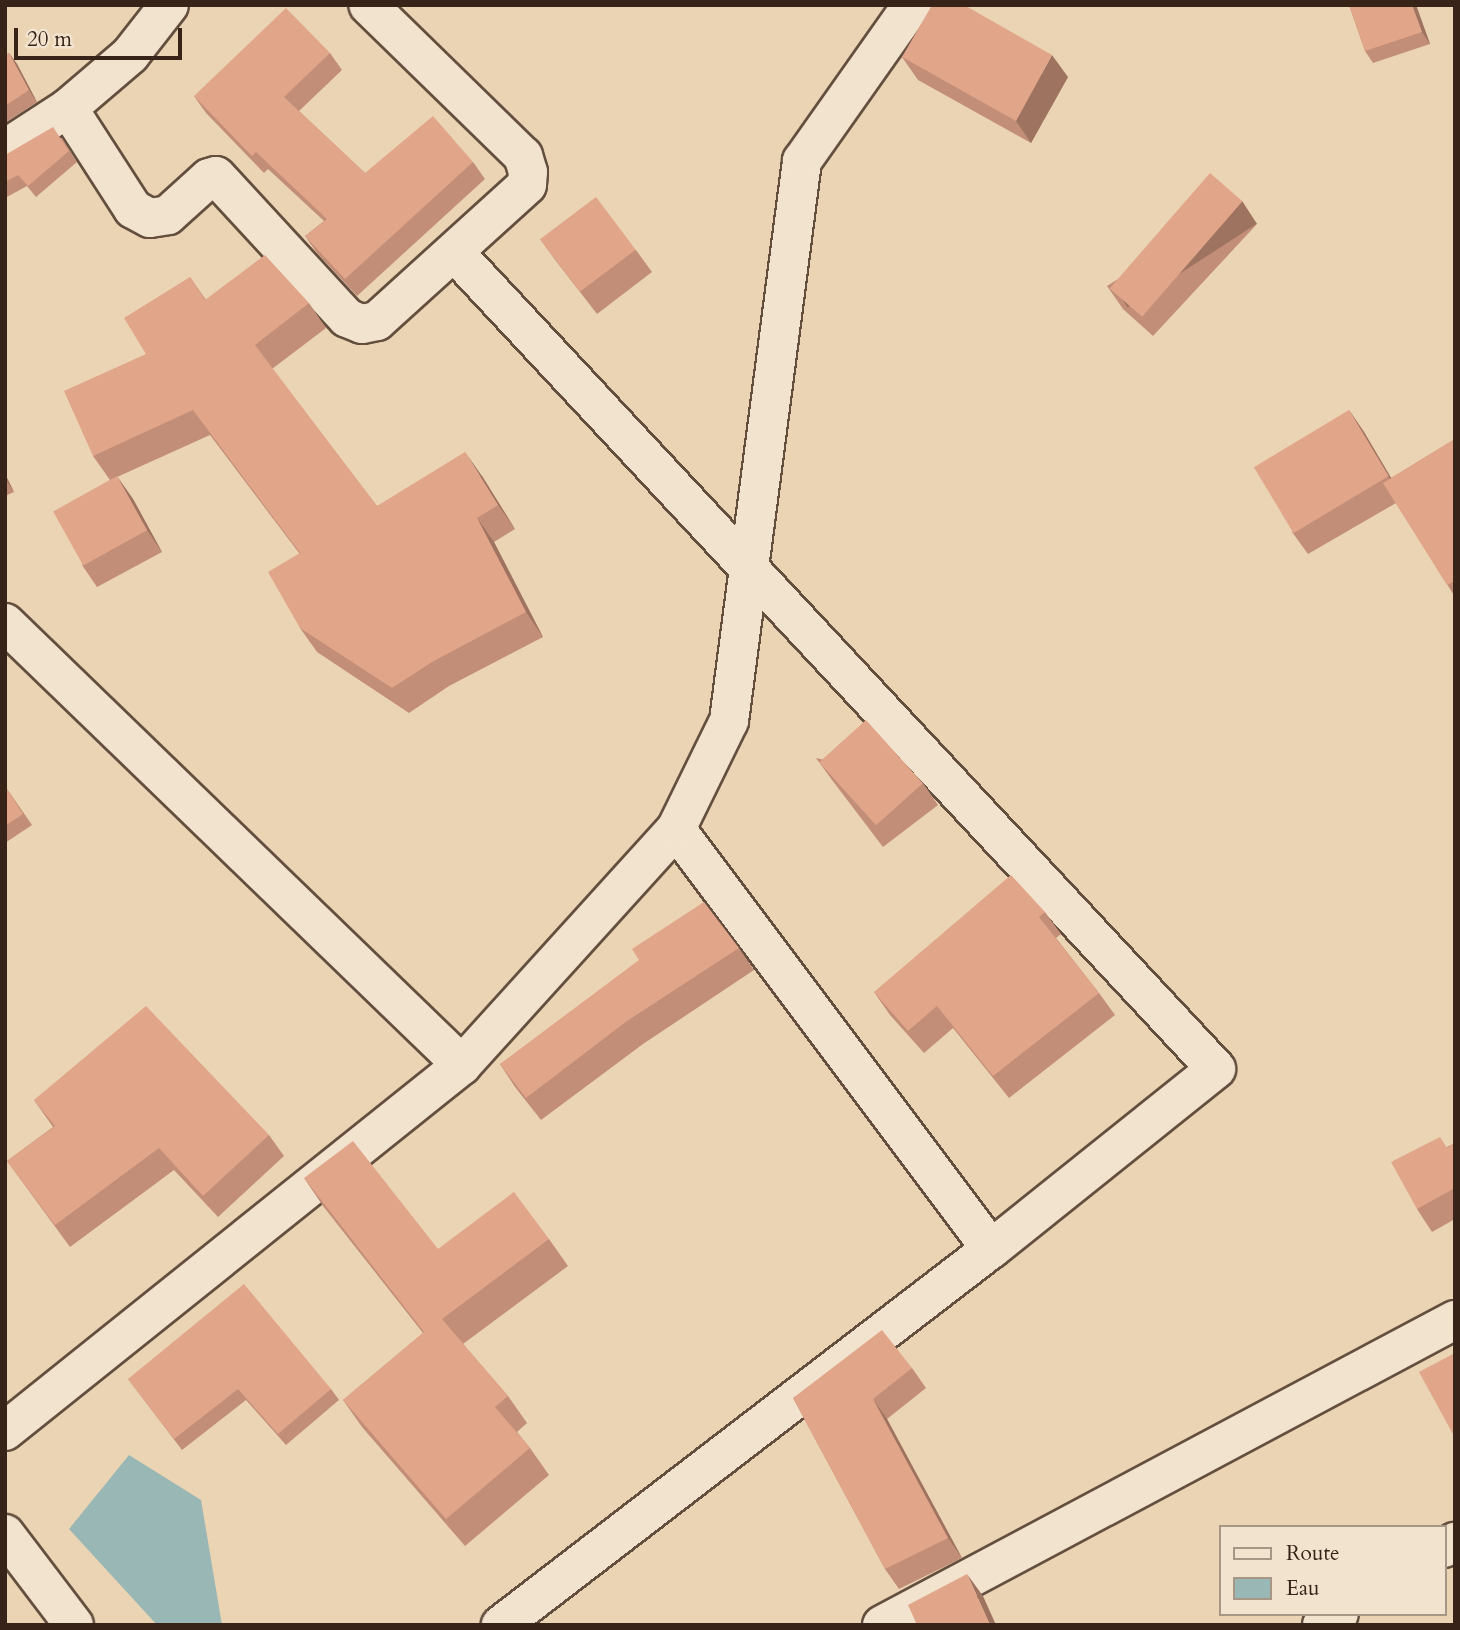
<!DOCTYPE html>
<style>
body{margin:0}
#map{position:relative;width:1460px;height:1630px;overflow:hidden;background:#ebd4b3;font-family:Cardo,serif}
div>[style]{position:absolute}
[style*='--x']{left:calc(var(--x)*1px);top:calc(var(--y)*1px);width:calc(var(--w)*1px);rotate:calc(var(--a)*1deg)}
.water>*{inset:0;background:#99b7b4}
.roads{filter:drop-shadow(2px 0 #644f3f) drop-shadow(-2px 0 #644f3f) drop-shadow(0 2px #644f3f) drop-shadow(0 -2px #644f3f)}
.minor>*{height:38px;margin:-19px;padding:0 19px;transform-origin:19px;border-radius:19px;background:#f2e3ce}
.secondary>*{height:38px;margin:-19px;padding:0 19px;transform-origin:19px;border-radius:19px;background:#f2e3ce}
.wall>*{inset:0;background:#c28e77}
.shaded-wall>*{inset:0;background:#9e7461;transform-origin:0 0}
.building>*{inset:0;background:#e1a58a;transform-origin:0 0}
span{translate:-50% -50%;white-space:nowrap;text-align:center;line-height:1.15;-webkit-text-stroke:7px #f2e3ce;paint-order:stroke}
.frame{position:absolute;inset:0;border:7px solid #372318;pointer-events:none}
.legend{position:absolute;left:1219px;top:1525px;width:228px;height:91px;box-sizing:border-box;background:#f2e3ce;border:2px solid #a79685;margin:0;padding:9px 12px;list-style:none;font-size:21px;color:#372318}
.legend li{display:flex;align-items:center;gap:14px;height:35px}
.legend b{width:35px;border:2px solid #a79685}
.scale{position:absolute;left:14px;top:28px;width:168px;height:32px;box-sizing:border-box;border:4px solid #372318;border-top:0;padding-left:9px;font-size:21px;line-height:24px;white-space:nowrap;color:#372318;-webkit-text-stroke:5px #f2e3ce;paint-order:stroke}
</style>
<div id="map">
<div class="water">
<div style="clip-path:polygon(129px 1455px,201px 1500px,222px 1625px,157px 1625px,69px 1529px)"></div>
</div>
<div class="roads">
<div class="minor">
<div style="--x:68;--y:108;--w:120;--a:57.2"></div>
<div style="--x:133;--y:209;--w:19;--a:28"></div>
<div style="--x:150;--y:218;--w:18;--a:-9"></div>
<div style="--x:168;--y:215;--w:55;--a:-42.1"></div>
<div style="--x:209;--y:178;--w:7;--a:-16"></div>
<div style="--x:216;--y:176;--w:193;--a:47.3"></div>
<div style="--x:347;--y:318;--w:16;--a:22"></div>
<div style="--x:362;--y:324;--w:15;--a:-11"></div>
<div style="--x:377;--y:321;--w:202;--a:-42.2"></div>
<div style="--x:527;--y:185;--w:13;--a:-86"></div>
<div style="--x:528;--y:172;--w:17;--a:-107"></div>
<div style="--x:523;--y:156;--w:216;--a:-135.7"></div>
<div style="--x:5;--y:149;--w:75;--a:-33.1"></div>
<div style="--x:68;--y:108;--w:82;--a:-40.5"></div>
<div style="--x:130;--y:55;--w:63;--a:-52"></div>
<div style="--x:454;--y:252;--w:1117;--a:46.99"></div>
<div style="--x:1216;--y:1069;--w:288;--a:141.3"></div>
<div style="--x:991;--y:1249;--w:618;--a:142.5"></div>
<div style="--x:5;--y:623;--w:636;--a:44.04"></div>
<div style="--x:676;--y:829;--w:525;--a:53.13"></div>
<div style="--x:5;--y:1431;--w:585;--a:-38.69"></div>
<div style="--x:462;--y:1065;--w:319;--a:-47.8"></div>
<div style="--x:676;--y:829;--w:120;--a:-63.9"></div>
<div style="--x:729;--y:721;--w:565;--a:-82.57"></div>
<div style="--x:802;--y:161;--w:191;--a:-54.8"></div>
<div style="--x:1444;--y:1548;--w:13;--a:-29"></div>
<div style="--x:882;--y:1625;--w:649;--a:-28.03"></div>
<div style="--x:1322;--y:1625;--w:20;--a:-33"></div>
</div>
<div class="secondary">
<div style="--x:5;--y:1534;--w:114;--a:52.8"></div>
</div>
</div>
<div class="wall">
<div style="clip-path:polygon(1349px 5px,1416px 5px,1430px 44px,1373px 63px,1365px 51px)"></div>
<div style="clip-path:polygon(9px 53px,17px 64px,37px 102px,5px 123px,5px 55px)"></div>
<div style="clip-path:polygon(330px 53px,342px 70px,299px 111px,365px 173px,473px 162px,485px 179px,357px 296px,317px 253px,305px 236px,324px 221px,268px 169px,264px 173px,206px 113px,194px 96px)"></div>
<div style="clip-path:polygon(902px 57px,1068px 77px,1031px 143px,918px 80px)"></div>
<div style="clip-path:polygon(62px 138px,77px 162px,36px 197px,27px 186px,5px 198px,5px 155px)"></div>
<div style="clip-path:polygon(1242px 201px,1257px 224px,1153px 336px,1123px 309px,1107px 286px)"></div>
<div style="clip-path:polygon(540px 239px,636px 250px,652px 272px,597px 314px,556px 261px)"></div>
<div style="clip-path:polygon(190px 277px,206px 300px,309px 303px,326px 328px,272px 369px,377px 506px,482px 476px,515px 529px,494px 542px,543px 637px,449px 686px,409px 713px,317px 652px,300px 628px,299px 553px,210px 435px,117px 477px,133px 499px,162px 552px,97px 587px,82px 565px,110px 480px,93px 456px,146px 354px)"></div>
<div style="clip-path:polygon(1349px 410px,1364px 432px,1391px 478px,1455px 439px,1455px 597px,1396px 503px,1308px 554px,1292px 532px)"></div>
<div style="clip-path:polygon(5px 474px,14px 492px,5px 496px)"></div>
<div style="clip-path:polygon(816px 758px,923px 783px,938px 805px,883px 847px,832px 780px)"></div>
<div style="clip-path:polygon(5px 786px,32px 825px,5px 843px)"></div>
<div style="clip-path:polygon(1045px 912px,1061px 934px,1056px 938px,1099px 993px,1115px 1015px,1009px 1098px,953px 1028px,924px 1053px,890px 1015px,874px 992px)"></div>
<div style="clip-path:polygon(739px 948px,754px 970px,643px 1044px,541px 1120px,515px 1087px,500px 1064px)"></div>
<div style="clip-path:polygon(34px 1100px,269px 1135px,284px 1156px,218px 1217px,174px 1170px,70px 1247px,7px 1161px,53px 1127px)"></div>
<div style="clip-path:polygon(1455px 1143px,1455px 1219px,1432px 1232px,1417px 1209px,1447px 1147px)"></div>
<div style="clip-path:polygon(304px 1178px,438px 1249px,549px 1239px,568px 1266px,463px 1344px,508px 1396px,527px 1423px,517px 1432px,530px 1448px,549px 1475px,465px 1546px,362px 1427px,343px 1400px,423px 1333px,323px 1206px)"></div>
<div style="clip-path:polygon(912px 1368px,926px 1388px,887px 1419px,962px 1558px,899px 1589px,885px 1569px,793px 1398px)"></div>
<div style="clip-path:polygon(128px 1379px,331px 1389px,339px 1400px,286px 1445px,246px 1400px,182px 1450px)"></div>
</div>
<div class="shaded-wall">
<div style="clip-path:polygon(1412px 5px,1416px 5px,1430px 44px,1422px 32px)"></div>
<div style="clip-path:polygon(9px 53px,17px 64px,37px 102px,29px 90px)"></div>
<div style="clip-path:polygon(1052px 55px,1068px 77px,1031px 143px,1016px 121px)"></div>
<div style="left:1242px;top:201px;width:27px;height:154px;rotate:57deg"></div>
<div style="clip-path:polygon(1349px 410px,1364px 432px,1403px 498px,1388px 476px)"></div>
<div style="clip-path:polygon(465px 452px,482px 476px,515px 529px,498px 505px)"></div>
<div style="clip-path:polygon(5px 474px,14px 492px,5px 478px)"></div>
<div style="clip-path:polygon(117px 476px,133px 499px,162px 552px,147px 530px)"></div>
<div style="clip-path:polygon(477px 518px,494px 542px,543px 637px,526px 612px)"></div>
<div style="clip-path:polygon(873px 1399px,887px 1419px,962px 1558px,948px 1538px)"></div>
<div style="clip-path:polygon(967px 1574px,983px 1596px,996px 1625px,990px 1625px)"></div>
</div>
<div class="building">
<div style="clip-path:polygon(932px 5px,964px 5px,1052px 55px,1016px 121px,902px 57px)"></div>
<div style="clip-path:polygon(1349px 5px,1412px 5px,1422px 32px,1365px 51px)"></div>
<div style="clip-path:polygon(286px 8px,330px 53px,284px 97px,365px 173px,433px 116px,473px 162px,345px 279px,305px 236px,327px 219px,256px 152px,252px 156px,194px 96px)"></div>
<div style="clip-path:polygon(9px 53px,29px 90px,5px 106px,5px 55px)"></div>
<div style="clip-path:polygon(53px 127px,69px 151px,28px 186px,18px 175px,5px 182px,5px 155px)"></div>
<div style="left:1210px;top:173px;width:43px;height:153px;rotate:41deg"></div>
<div style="left:596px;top:197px;width:66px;height:70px;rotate:53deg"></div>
<div style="clip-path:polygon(265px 255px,309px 303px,255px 345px,377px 506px,465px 452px,498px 505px,477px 518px,526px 612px,432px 662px,392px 688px,300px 628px,268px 572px,300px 553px,193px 410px,93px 456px,64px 391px,146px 354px,124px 318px,190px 277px,205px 300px)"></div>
<div style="left:1349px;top:410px;width:77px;height:111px;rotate:59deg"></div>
<div style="clip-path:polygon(1455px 439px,1455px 581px,1447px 585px,1383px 483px)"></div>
<div style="left:117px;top:476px;width:62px;height:73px;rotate:61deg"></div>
<div style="left:866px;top:720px;width:85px;height:63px;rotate:48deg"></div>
<div style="clip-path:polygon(5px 786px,23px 814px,5px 826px)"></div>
<div style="clip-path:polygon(1011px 875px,1045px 912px,1039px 917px,1099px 993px,993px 1076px,937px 1006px,908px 1031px,874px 992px)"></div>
<div style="clip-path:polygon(704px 902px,739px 948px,627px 1021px,526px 1098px,500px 1064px,639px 960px,632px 949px)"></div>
<div style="clip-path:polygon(146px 1006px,269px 1135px,203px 1196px,159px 1148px,55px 1225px,7px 1161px,55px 1126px,34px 1100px)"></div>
<div style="clip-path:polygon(1440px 1137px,1447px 1148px,1455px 1143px,1455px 1188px,1417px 1209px,1391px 1162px)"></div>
<div style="clip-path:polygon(353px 1141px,438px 1249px,514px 1192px,549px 1239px,442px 1319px,508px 1396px,495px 1407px,530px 1448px,446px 1519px,343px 1400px,424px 1332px,304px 1178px)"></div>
<div style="clip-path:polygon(244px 1284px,331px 1389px,278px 1434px,238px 1389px,174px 1439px,128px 1379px)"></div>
<div style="clip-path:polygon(882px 1330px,912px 1368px,873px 1399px,948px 1538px,885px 1569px,793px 1398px)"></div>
<div style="clip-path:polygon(1455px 1353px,1455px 1436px,1454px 1436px,1419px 1372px)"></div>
<div style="clip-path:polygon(967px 1574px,990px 1625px,917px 1625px,908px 1605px)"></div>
</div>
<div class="frame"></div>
<ul class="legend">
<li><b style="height:9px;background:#f2e3ce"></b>Route</li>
<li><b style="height:19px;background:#99b7b4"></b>Eau</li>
</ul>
<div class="scale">20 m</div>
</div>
